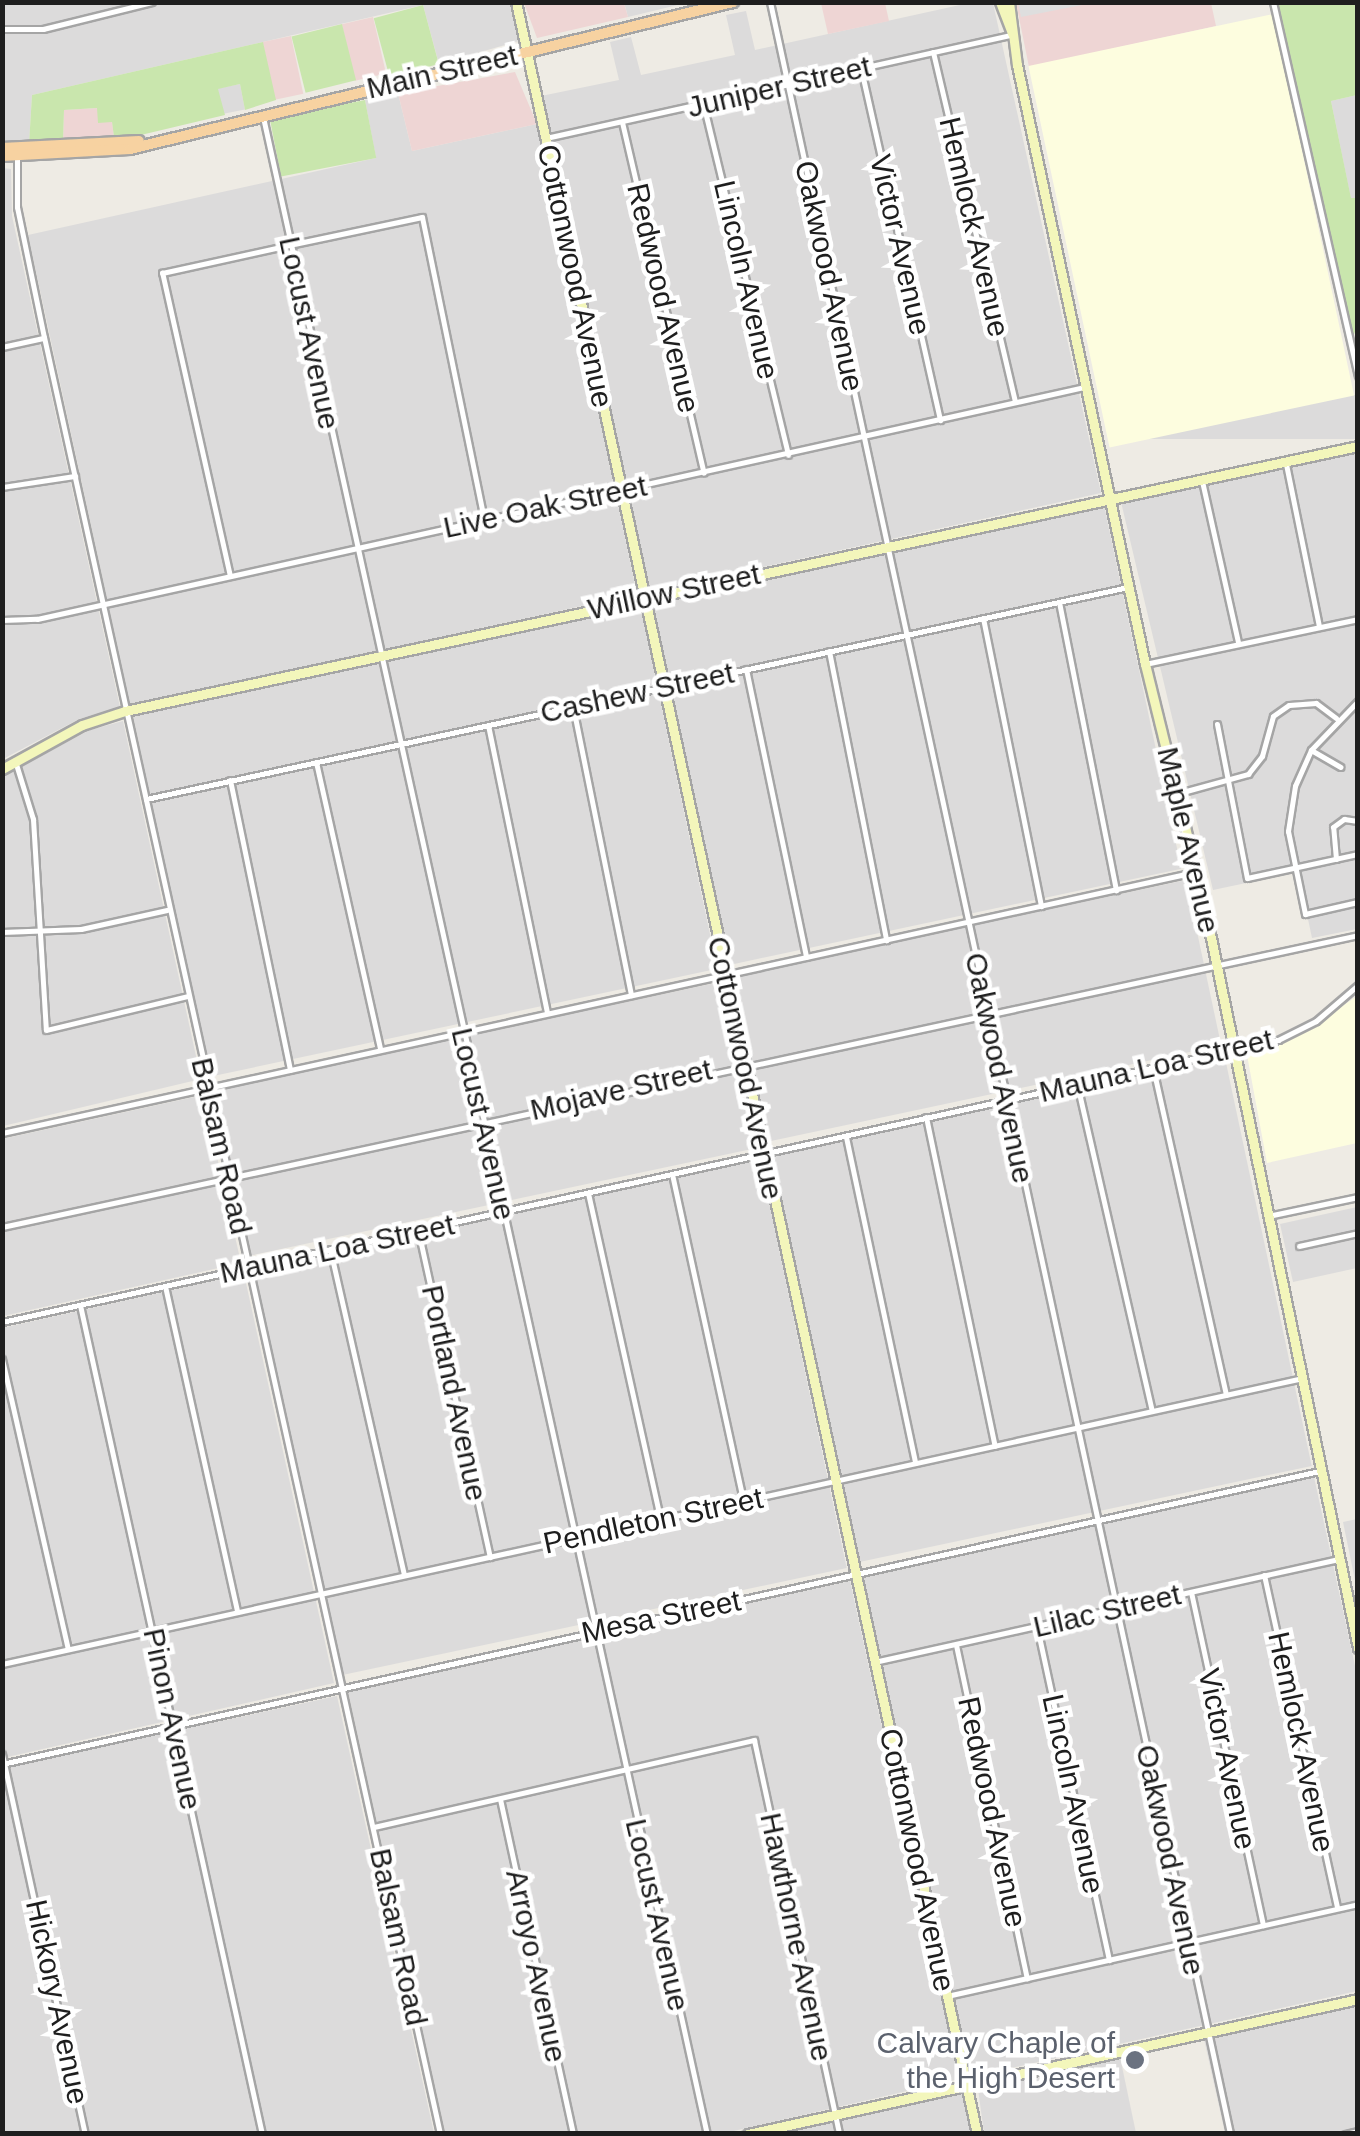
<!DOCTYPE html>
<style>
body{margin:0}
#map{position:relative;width:1360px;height:2136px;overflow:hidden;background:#eeebe4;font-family:Arial,sans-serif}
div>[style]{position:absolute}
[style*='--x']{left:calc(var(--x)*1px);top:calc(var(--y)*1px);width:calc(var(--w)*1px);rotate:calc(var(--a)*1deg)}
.residential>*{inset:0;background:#dcdbdb;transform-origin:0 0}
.commercial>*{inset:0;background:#eed5d4;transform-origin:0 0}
.education>*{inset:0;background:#fdfddf;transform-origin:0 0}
.grass>*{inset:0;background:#c9e6ad;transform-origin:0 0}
.parking>*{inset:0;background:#dedede}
.roads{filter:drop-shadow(2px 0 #a5a5a5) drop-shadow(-2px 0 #a5a5a5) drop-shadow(0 2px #a5a5a5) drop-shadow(0 -2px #a5a5a5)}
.street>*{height:5px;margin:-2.5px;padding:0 2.5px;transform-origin:2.5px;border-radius:2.5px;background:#fff}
.secondary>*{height:9px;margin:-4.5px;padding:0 4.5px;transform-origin:4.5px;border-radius:4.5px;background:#f3f6bb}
.primary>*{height:10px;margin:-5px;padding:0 5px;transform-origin:5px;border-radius:5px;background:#f7d2a1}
.dots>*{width:28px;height:28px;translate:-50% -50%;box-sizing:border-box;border:5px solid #fff;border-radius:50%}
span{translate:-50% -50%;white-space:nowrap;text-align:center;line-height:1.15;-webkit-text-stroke:9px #fff;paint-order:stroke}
.street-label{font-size:30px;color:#1e1e1e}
.worship-label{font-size:30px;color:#5b616d}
.right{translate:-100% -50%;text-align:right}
.frame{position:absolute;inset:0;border:5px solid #1e1e1e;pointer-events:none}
</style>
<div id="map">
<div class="residential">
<div style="clip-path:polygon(624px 2px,686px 3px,628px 17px)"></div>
<div style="clip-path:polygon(2px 3px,511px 3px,519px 41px,439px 64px,423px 5px,32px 95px,29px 144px,3px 142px)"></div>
<div style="clip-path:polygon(969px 3px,993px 3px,1101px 493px,649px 592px,541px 96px,619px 80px,610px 42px,631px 37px,641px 75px,735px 55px,726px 15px,746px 11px,755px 50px)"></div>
<div style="left:240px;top:84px;width:26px;height:23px;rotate:79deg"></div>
<div style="clip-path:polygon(398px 93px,412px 151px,537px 124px,637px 594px,130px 705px,28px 235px,376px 158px,365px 100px)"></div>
<div style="clip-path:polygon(1357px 95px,1357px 198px,1351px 199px,1331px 101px)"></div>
<div style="clip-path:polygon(2px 168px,11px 169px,12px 216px,120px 707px,79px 719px,3px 759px)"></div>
<div style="left:1357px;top:395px;width:44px;height:209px;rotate:90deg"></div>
<div style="clip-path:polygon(1357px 451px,1357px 929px,1312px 938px,1298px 872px,1213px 890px,1121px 502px)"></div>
<div style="left:1104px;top:505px;width:372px;height:463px;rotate:78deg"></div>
<div style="left:640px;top:605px;width:372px;height:519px;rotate:78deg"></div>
<div style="clip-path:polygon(123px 721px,201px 1079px,3px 1126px,3px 776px,90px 730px)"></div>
<div style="left:1186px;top:880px;width:169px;height:465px;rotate:78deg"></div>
<div style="left:720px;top:982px;width:170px;height:518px;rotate:78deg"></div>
<div style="left:1225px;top:1058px;width:417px;height:466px;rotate:78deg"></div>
<div style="clip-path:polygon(203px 1095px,241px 1263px,3px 1316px,2px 1139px)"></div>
<div style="left:760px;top:1160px;width:417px;height:518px;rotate:78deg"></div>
<div style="clip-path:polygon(1357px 1207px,1357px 1268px,1293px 1282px,1280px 1224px)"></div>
<div style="clip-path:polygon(244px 1274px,334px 1683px,3px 1758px,2px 1328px)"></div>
<div style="clip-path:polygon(1314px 1477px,1357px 1675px,1357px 1991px,971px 2077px,862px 1577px)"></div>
<div style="clip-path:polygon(1357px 1519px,1358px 1519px,1357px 1590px,1343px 1522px)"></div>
<div style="clip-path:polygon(850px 1581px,959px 2079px,725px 2133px,445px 2133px,348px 1692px)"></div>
<div style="clip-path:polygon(337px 1696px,434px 2133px,3px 2133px,2px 1768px)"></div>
<div style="clip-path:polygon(1357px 2003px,1357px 2133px,1225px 2133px,1204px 2039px)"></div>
<div style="clip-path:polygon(1120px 2057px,1136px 2133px,984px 2133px,978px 2089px)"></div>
<div style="clip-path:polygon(963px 2091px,972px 2133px,775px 2134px)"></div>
</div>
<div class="commercial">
<div style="clip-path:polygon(524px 3px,624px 3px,628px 17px,537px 38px)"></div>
<div style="clip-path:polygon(821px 3px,885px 3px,889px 21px,828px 34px)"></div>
<div style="clip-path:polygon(1016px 3px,1211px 3px,1216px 26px,1029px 67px)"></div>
<div style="left:373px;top:17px;width:58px;height:32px;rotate:77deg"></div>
<div style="left:291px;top:36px;width:59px;height:29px;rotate:78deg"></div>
<div style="clip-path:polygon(515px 72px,537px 124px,412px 151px,398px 93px)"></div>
<div style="clip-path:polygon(98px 108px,112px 122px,114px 137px,63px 142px,64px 110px)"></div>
</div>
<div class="education">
<div style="left:1273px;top:14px;width:390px;height:250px;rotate:78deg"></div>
<div style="clip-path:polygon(1357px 996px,1357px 1143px,1267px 1163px,1247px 1055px,1306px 1032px)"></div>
</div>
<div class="grass">
<div style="clip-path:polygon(1278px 3px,1357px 3px,1357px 95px,1331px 101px,1351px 198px,1357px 198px,1357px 325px,1350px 348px)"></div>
<div style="left:423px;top:5px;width:61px;height:51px;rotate:75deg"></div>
<div style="left:342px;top:24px;width:58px;height:52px;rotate:76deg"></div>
<div style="clip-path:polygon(263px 42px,276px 100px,245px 110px,240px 84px,218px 89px,225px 115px,124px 139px,114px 137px,112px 122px,98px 123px,97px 108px,64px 110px,63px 142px,29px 144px,32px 95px)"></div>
<div style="left:365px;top:100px;width:59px;height:97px;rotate:79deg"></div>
</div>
<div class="parking">
<div style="clip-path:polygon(1018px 3px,1018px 2px,1092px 3px,1021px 17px)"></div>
</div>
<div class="roads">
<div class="street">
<div style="--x:770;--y:2;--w:2181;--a:77.82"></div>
<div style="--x:1273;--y:2;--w:383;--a:77.2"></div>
<div style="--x:2;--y:29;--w:41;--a:0"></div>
<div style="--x:43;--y:29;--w:112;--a:-13.9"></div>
<div style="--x:933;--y:52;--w:359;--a:76.8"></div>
<div style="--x:861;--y:69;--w:360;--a:77.3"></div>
<div style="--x:703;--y:103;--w:362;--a:76.4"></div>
<div style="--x:263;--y:117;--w:2065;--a:77.59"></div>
<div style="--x:622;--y:122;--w:360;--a:76.9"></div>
<div style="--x:546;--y:138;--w:476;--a:-12.5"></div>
<div style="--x:17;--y:157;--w:50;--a:90"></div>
<div style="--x:17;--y:207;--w:133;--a:78.3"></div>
<div style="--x:44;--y:337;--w:1840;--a:77.57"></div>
<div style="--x:2;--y:347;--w:42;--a:-12.4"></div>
<div style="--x:1286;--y:464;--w:165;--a:78.5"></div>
<div style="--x:1202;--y:481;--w:165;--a:77.4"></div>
<div style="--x:2;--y:487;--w:74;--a:-8.6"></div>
<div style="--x:230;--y:576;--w:311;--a:-102.6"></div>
<div style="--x:162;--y:273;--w:130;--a:-12.4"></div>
<div style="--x:289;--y:245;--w:136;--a:-11.9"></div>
<div style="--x:422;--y:217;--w:309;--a:78.4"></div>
<div style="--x:1059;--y:602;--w:294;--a:78.8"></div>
<div style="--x:983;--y:618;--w:294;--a:78.6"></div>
<div style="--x:2;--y:620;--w:35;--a:-2"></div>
<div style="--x:37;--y:619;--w:1072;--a:-12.49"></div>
<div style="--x:829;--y:651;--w:295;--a:78.8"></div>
<div style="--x:1145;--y:664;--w:218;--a:-11.9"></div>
<div style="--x:746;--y:669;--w:294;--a:78.2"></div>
<div style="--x:1358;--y:701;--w:68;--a:133.8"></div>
<div style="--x:1311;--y:750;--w:39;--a:114"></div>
<div style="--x:1295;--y:786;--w:46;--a:98.8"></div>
<div style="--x:1288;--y:831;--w:85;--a:78.4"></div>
<div style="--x:1305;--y:914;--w:54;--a:-12.8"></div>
<div style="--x:573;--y:707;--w:294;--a:78.6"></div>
<div style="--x:1217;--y:724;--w:157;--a:79"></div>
<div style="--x:1247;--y:878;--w:114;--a:-12.2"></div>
<div style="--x:488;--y:725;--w:294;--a:78.4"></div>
<div style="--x:1311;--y:750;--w:34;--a:30"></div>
<div style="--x:316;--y:762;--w:294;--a:77.4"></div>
<div style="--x:16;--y:764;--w:58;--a:72.8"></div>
<div style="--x:33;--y:819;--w:211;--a:86.5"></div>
<div style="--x:46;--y:1030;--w:146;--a:-13.5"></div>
<div style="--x:230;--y:780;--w:296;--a:78.3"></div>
<div style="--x:1179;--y:793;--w:72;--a:-15.4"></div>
<div style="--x:1248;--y:774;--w:23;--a:-52"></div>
<div style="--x:1262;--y:756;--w:41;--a:-74.6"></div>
<div style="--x:1273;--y:716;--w:19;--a:-35"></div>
<div style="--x:1289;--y:705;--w:27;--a:-4"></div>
<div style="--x:1316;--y:703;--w:25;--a:37"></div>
<div style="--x:146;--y:799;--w:1005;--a:-12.18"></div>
<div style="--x:1336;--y:859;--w:32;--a:-95"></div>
<div style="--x:1333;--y:827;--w:14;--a:-36"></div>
<div style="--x:1344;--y:819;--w:14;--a:8"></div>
<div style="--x:2;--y:932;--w:79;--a:-2.2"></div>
<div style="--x:81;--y:929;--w:88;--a:-12.5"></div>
<div style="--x:1153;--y:1068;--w:335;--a:77.4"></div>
<div style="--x:1077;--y:1084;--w:335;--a:77.1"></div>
<div style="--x:926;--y:1117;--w:336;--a:78.2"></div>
<div style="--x:2;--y:1133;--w:1221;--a:-12.34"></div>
<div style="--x:846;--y:1137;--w:333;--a:78"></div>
<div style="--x:672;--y:1174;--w:335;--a:77.7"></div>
<div style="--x:588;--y:1193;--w:334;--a:77.5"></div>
<div style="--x:1268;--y:1216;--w:92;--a:-11.9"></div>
<div style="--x:2;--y:1227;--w:1387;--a:-12.15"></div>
<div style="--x:418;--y:1230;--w:335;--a:77.6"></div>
<div style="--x:1299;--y:1246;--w:60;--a:-12.4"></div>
<div style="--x:330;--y:1249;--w:334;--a:77.2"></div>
<div style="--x:165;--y:1286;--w:334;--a:77.5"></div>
<div style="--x:80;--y:1305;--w:849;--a:77.62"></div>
<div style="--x:2;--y:1322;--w:1307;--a:-12.46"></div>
<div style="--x:1278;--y:1040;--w:42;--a:-26.6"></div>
<div style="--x:1316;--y:1021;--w:55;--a:-40.6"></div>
<div style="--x:2;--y:1359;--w:297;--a:77.2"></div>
<div style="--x:1264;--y:1575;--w:341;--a:77.6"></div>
<div style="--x:1191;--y:1592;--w:341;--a:77.8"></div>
<div style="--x:1037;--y:1627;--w:341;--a:77.8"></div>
<div style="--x:956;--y:1645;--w:341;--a:78"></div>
<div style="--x:874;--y:1662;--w:476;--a:-12.5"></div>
<div style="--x:2;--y:1664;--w:1332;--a:-12.4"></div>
<div style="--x:2;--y:1754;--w:389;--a:77.7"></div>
<div style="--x:2;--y:1764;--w:1349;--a:-12.54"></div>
<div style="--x:500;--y:1799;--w:343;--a:77.7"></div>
<div style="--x:374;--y:1827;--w:390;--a:-12.9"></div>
<div style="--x:754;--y:1740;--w:403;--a:77.8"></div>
<div style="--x:947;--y:1996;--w:421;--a:-12.6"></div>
<div style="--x:1345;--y:2134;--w:13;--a:-13"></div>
</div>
<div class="secondary">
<div style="--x:516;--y:2;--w:2181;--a:77.8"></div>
<div style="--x:1000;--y:2;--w:34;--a:69"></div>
<div style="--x:1009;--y:2;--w:64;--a:82.8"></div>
<div style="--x:1017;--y:65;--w:613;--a:77.94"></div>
<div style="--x:1145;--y:664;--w:252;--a:76.2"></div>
<div style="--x:1205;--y:909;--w:755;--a:78.3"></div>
<div style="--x:2;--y:769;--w:91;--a:-28.8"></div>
<div style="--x:82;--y:725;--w:45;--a:-18"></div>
<div style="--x:125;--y:711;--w:1261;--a:-12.13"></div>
<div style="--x:748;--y:2134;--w:625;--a:-12.48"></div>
</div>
<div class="primary">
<div style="--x:2;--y:148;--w:137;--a:-2.9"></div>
<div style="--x:2;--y:156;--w:128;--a:-3.1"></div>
<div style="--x:130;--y:149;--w:621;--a:-13.7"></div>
</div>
</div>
<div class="dots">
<div style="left:1135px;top:2060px;background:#6b7280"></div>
</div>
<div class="street-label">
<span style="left:442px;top:72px;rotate:-13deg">Main Street</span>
<span style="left:779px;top:87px;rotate:-13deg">Juniper Street</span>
<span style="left:974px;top:227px;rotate:77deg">Hemlock Avenue</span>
<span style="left:900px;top:245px;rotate:77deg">Victor Avenue</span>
<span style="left:575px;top:276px;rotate:78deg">Cottonwood Avenue</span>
<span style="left:829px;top:276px;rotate:78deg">Oakwood Avenue</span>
<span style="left:746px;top:280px;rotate:77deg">Lincoln Avenue</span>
<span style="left:663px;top:298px;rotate:77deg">Redwood Avenue</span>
<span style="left:309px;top:333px;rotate:78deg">Locust Avenue</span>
<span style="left:545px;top:507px;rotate:-12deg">Live Oak Street</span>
<span style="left:674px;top:592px;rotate:-12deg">Willow Street</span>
<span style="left:637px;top:693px;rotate:-12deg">Cashew Street</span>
<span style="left:1188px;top:840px;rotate:77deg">Maple Avenue</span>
<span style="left:1156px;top:1066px;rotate:-13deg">Mauna Loa Street</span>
<span style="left:745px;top:1068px;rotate:78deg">Cottonwood Avenue</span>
<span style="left:999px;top:1068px;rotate:78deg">Oakwood Avenue</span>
<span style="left:621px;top:1090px;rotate:-13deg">Mojave Street</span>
<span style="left:483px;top:1124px;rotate:77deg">Locust Avenue</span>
<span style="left:221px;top:1146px;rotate:77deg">Balsam Road</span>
<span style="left:337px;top:1249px;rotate:-12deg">Mauna Loa Street</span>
<span style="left:454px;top:1393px;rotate:78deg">Portland Avenue</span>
<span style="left:653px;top:1521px;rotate:-12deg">Pendleton Street</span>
<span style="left:1107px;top:1611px;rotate:-13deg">Lilac Street</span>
<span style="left:661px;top:1617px;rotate:-12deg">Mesa Street</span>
<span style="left:172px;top:1719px;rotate:78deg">Pinon Avenue</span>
<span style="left:1301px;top:1742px;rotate:78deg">Hemlock Avenue</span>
<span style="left:1227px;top:1759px;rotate:78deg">Victor Avenue</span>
<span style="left:1073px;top:1794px;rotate:78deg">Lincoln Avenue</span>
<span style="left:992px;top:1812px;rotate:78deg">Redwood Avenue</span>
<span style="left:917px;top:1860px;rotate:78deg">Cottonwood Avenue</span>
<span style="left:1170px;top:1860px;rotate:78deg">Oakwood Avenue</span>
<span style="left:657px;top:1915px;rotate:77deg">Locust Avenue</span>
<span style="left:398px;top:1937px;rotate:78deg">Balsam Road</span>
<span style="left:796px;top:1937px;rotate:78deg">Hawthorne Avenue</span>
<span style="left:536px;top:1966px;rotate:78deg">Arroyo Avenue</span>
<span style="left:57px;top:2002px;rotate:78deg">Hickory Avenue</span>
</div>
<div class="worship-label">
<span class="right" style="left:1115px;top:2060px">Calvary Chaple of<br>the High Desert</span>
</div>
<div class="frame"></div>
</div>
